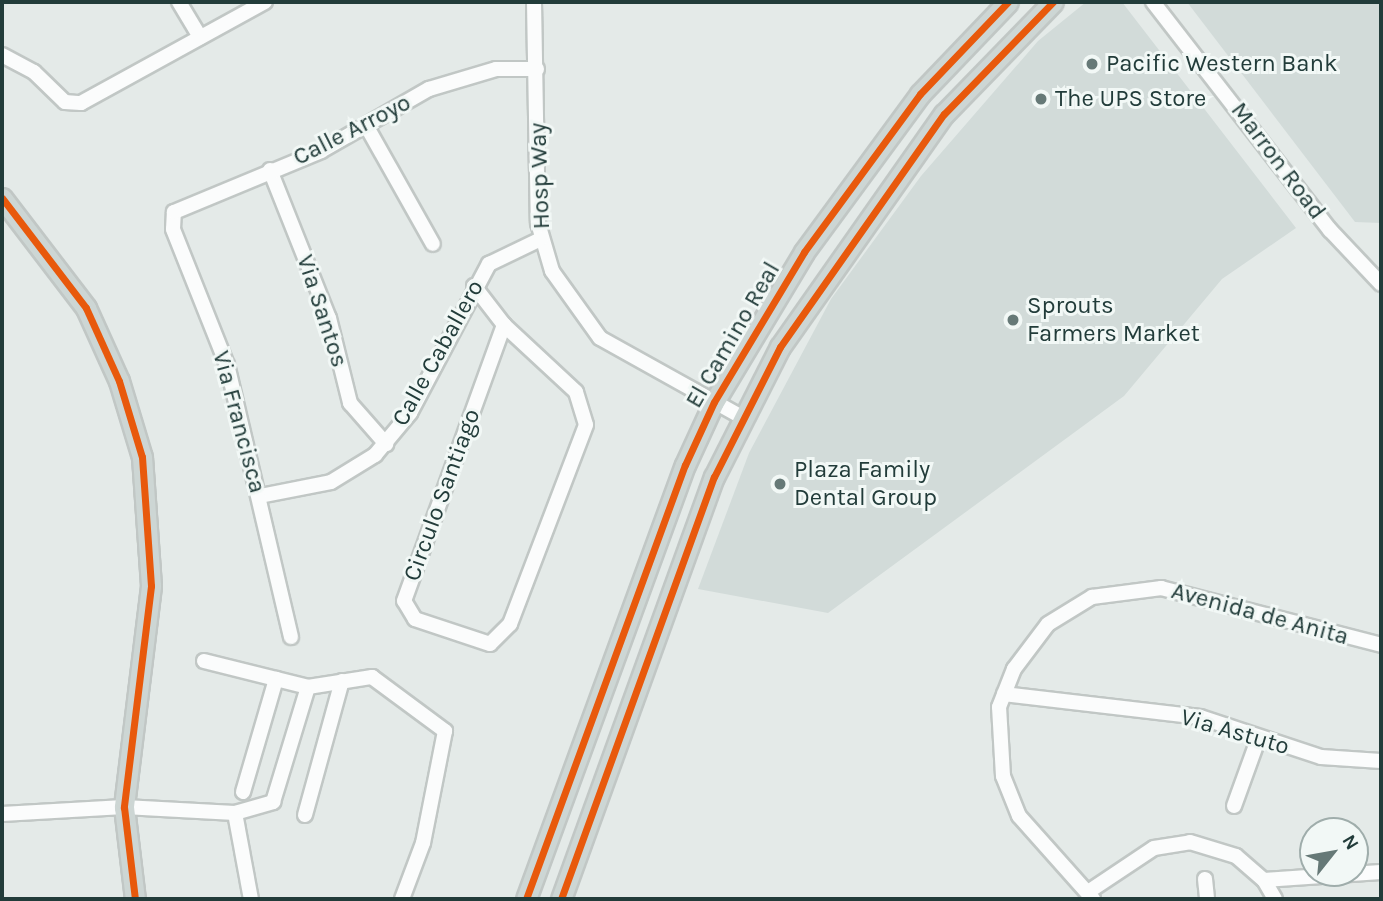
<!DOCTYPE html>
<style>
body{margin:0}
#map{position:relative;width:1383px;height:901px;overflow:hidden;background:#e4eae8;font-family:Karla,sans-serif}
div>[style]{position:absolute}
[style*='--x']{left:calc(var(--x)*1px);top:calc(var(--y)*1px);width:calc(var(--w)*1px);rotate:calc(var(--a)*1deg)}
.built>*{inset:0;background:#d2dbd9}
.roads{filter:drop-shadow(2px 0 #c1c7c5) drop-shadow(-2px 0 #c1c7c5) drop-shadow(0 2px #c1c7c5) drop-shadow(0 -2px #c1c7c5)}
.minor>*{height:14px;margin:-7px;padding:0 7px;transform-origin:7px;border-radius:7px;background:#fbfcfc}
.major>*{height:19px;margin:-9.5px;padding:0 9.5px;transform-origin:9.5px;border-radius:9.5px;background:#cdd6d4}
.cycleway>*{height:7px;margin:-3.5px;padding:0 3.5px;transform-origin:3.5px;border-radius:3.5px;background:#e8590c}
.dots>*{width:19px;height:19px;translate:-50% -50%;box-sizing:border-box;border:4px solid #f2f8f6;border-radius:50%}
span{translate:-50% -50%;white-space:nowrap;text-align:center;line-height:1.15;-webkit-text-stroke:6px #f2f8f6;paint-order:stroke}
.poi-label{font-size:24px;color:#223c3a}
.left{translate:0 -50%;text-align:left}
.street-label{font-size:24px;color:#223c3a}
.frame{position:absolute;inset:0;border:4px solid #223c3a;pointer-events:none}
.north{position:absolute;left:1299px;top:817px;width:70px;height:70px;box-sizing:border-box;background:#f2f8f6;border:2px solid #9fadab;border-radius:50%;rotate:59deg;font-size:19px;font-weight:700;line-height:28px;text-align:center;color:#223c3a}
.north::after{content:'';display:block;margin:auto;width:24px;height:32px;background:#667977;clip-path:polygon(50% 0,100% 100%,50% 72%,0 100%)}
</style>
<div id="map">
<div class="built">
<div style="clip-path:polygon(1086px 2px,1122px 2px,1296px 228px,1222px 279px,1124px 396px,828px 613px,698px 589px,749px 453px,831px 299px,921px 176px,1038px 41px)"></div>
<div style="clip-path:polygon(1187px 2px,1381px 2px,1381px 223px,1355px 222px)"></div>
</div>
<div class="roads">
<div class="minor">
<div style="--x:179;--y:2;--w:41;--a:59"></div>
<div style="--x:534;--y:2;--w:221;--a:89"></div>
<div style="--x:538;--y:223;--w:50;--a:73.7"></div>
<div style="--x:552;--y:271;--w:82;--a:54.4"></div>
<div style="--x:600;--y:338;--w:162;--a:29.1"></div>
<div style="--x:1153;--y:2;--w:289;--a:52.2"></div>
<div style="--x:1330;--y:230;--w:74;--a:46.6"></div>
<div style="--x:2;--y:55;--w:36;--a:28"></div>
<div style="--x:34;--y:72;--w:43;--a:44.1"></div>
<div style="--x:65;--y:102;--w:16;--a:4"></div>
<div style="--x:81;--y:103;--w:210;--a:-28.8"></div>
<div style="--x:367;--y:127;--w:134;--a:60.6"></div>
<div style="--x:270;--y:170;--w:159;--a:68.3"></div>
<div style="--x:329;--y:318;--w:88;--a:76.1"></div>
<div style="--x:350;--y:403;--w:55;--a:48.7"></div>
<div style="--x:474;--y:286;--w:49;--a:52.4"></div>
<div style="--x:504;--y:325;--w:98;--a:42.9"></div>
<div style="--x:576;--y:392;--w:34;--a:73"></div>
<div style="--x:586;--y:425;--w:213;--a:110.9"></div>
<div style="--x:510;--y:624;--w:28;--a:135"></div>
<div style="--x:490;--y:644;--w:79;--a:-161.6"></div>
<div style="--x:415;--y:619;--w:21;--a:-121"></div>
<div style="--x:404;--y:601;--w:294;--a:-70.1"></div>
<div style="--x:260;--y:496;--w:72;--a:-11.2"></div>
<div style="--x:331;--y:482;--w:52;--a:-31.5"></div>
<div style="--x:375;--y:455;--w:55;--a:-50.2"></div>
<div style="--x:410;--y:413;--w:169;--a:-62.1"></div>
<div style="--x:489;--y:264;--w:58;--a:-25.7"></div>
<div style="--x:291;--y:637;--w:279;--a:-103.2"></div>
<div style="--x:227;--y:365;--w:146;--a:-111.7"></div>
<div style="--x:173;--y:229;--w:17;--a:-87"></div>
<div style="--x:174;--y:212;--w:159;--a:-22.5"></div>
<div style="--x:321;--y:151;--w:125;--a:-29.9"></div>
<div style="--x:429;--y:89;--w:70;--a:-16.6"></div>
<div style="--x:496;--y:69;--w:41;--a:0"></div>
<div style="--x:204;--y:661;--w:107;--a:14"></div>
<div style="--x:308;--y:687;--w:65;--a:-8.9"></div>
<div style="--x:372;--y:677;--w:91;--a:36.5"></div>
<div style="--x:445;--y:731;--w:114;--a:101.1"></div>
<div style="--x:423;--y:843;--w:60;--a:110.6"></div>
<div style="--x:1004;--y:694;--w:197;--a:6.7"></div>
<div style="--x:1200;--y:717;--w:127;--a:18.3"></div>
<div style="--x:1321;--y:757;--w:60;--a:3.8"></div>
<div style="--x:243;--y:792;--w:118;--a:-73.7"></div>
<div style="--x:1234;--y:806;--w:73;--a:-70.1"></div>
<div style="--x:235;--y:813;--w:40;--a:-16"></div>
<div style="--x:273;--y:802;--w:120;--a:-73.1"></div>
<div style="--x:2;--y:814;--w:122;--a:-3.3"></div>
<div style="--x:124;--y:807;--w:111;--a:3.1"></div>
<div style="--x:235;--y:813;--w:87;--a:79.5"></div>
<div style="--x:305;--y:815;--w:139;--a:-74.6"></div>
<div style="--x:1205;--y:879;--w:20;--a:84"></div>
<div style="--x:1264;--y:880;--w:117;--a:-3.9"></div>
<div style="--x:1088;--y:892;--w:79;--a:-33.7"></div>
<div style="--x:1154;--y:848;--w:36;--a:-9"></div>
<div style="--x:1190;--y:842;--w:48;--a:16.9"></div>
<div style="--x:1236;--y:856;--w:37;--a:41"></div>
<div style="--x:1264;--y:880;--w:22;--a:60"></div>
<div style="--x:1093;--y:899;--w:111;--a:-131.7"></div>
<div style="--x:1019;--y:816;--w:43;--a:-111.8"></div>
<div style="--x:1003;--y:776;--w:69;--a:-93.3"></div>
<div style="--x:999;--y:707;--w:41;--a:-68.5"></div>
<div style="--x:1014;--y:669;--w:56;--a:-52.9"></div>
<div style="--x:1048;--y:624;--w:52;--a:-31.5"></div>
<div style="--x:1092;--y:597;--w:70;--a:-7.4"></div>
<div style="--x:1161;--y:588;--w:227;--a:14.5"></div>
</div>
<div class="major">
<div style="--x:2;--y:198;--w:138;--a:52.6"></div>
<div style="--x:86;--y:308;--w:80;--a:65.7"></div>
<div style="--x:119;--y:381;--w:79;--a:73.2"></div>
<div style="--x:142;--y:457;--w:129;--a:86"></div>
<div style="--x:151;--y:586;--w:223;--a:97"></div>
<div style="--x:124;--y:807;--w:93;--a:83.2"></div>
<div style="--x:526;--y:899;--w:462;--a:-69.9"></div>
<div style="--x:685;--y:465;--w:69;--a:-65.3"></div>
<div style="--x:714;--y:402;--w:175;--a:-59"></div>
<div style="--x:804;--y:252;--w:196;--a:-53.7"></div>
<div style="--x:920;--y:94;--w:127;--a:-46.3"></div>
<div style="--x:561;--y:899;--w:449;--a:-70.1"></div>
<div style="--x:714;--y:477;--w:146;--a:-63.1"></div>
<div style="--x:780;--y:347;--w:285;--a:-54.9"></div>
<div style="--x:944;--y:114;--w:156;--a:-45.8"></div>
</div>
</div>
<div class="cycleway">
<div style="--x:2;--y:198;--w:138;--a:52.6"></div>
<div style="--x:86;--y:308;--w:80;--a:65.7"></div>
<div style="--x:119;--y:381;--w:79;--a:73.2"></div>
<div style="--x:142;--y:457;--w:129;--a:86"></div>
<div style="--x:151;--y:586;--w:223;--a:97"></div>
<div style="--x:124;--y:807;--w:93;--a:83.2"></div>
<div style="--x:526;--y:899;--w:462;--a:-69.9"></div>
<div style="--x:685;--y:465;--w:69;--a:-65.3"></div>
<div style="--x:714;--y:402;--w:175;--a:-59"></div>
<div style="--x:804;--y:252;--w:196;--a:-53.7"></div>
<div style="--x:920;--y:94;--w:127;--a:-46.3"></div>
<div style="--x:561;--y:899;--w:449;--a:-70.1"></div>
<div style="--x:714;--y:477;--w:146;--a:-63.1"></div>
<div style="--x:780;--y:347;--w:285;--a:-54.9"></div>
<div style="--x:944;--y:114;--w:156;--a:-45.8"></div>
</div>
<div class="dots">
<div style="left:1092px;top:64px;background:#667977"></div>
<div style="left:1041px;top:99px;background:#667977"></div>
<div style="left:1013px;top:320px;background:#667977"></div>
<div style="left:780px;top:484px;background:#667977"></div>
</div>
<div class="poi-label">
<span class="left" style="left:1106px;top:64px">Pacific Western Bank</span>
<span class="left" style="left:1055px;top:99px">The UPS Store</span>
<span class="left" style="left:1027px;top:320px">Sprouts<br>Farmers Market</span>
<span class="left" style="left:794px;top:484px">Plaza Family<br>Dental Group</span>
</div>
<div class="street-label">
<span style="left:352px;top:130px;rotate:-27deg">Calle Arroyo</span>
<span style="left:1278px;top:161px;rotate:53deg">Marron Road</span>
<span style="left:540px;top:176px;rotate:-92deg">Hosp Way</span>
<span style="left:322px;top:311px;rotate:72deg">Via Santos</span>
<span style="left:733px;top:335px;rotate:-60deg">El Camino Real</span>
<span style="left:438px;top:353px;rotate:-61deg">Calle Caballero</span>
<span style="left:239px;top:422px;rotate:75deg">Via Francisca</span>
<span style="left:442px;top:495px;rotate:-70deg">Circulo Santiago</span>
<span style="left:1260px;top:614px;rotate:15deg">Avenida de Anita</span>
<span style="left:1235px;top:732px;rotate:16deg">Via Astuto</span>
</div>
<div class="frame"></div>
<div class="north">N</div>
</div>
